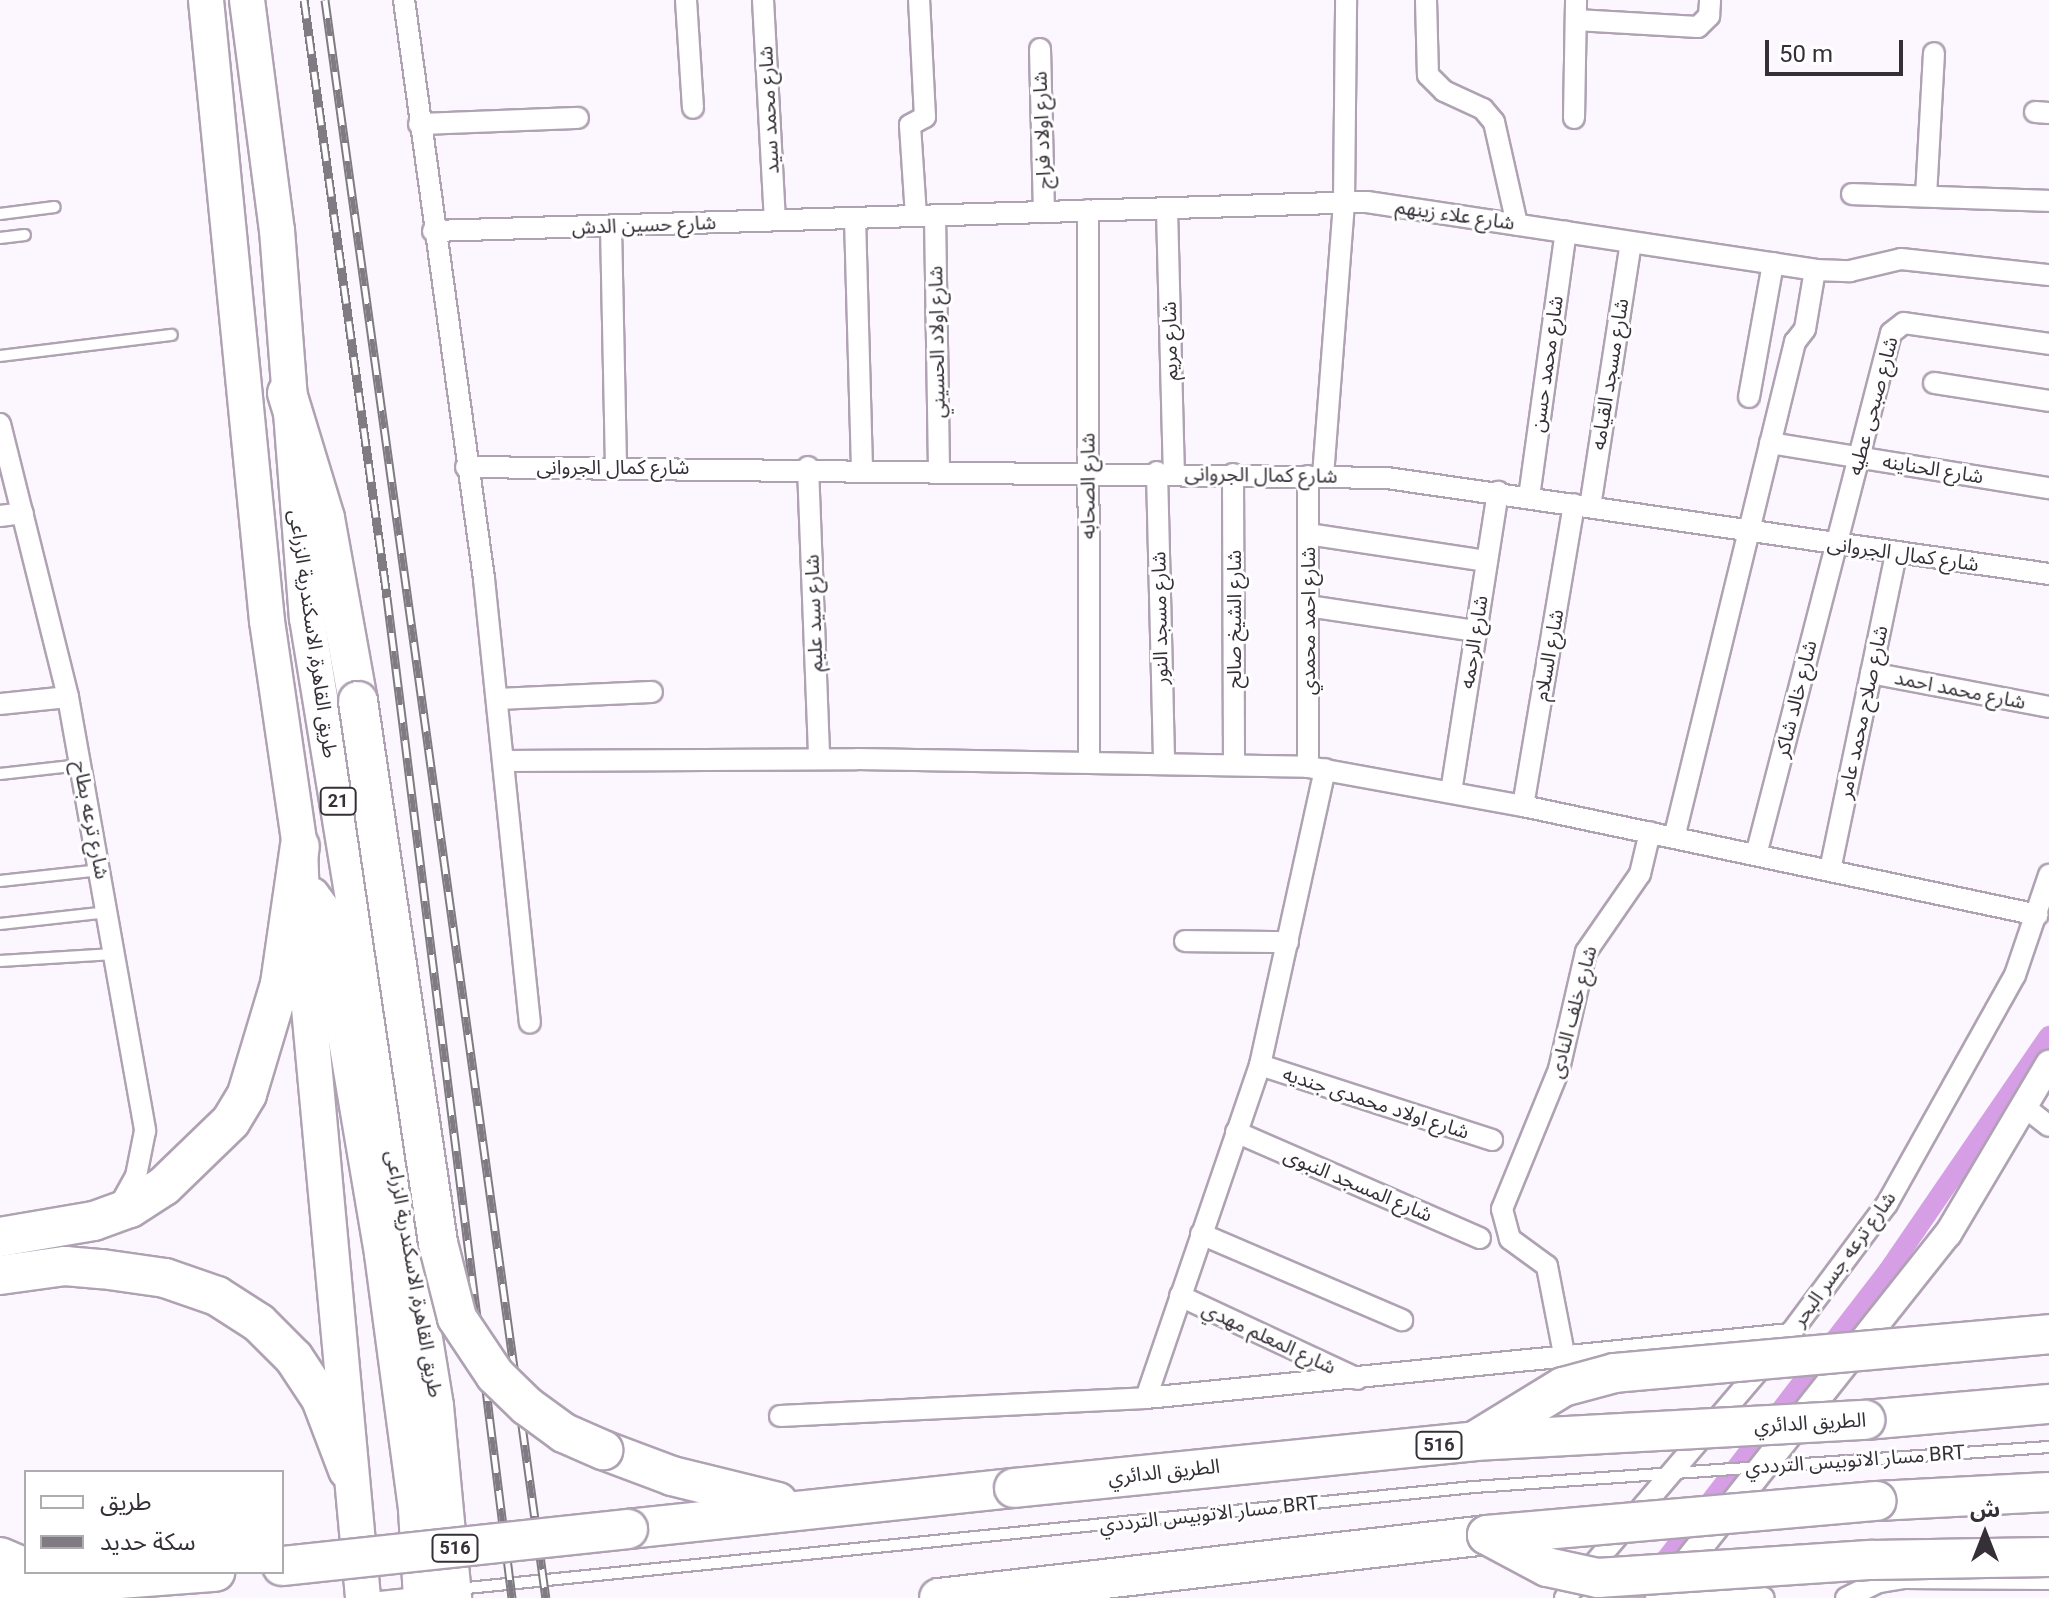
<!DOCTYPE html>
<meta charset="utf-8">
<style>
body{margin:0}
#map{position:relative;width:2049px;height:1598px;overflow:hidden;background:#fcf6fe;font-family:Roboto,"Noto Sans Arabic",sans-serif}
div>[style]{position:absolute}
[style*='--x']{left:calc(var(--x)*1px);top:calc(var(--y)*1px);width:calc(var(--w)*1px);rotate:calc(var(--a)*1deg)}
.canal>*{height:20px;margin:-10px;padding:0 10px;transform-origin:10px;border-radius:10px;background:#d69ee5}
.roads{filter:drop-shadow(2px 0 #afa2b3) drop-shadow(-2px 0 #afa2b3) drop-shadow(0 2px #afa2b3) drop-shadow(0 -2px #afa2b3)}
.service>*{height:10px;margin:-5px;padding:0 5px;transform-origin:5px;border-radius:5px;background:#fff}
.minor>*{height:20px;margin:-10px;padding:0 10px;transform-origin:10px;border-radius:10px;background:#fff}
.tertiary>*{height:26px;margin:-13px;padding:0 13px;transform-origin:13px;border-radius:13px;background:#fff}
.trunk>*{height:34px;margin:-17px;padding:0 17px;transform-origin:17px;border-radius:17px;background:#fff}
.motorway>*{height:38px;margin:-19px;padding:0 19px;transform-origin:19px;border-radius:19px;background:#fff}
.rail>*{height:9px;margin-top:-4.5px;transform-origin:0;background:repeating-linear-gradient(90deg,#fff 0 18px,#807a82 0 36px);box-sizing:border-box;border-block:2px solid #807a82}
.bridges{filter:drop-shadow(2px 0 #afa2b3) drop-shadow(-2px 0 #afa2b3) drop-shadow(0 2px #afa2b3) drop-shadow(0 -2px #afa2b3)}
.motorway-bridge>*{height:38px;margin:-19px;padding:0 19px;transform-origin:19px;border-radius:19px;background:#fff}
span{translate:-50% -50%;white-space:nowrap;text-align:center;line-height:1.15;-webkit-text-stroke:6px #fff;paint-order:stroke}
.shield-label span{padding:2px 6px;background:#fff;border:2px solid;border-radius:6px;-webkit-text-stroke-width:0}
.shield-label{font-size:18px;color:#352f37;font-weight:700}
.street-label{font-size:20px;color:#352f37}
.legend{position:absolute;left:24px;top:1470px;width:260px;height:104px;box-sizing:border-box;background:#fff;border:2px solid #aeacaf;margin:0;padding:10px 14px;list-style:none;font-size:24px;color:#352f37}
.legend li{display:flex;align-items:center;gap:16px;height:40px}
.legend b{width:40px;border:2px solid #aeacaf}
.north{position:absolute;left:1945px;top:1494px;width:80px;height:80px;-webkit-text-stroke:6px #fff;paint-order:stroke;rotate:0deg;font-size:22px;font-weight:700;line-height:32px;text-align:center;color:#352f37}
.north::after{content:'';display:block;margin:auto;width:28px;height:36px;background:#352f37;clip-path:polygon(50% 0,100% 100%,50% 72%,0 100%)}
.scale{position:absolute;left:1765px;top:40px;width:138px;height:36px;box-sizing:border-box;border:4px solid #352f37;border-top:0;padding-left:10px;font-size:24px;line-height:28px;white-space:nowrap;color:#352f37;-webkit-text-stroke:6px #fff;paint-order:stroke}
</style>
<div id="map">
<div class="canal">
<div style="--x:1630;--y:1598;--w:48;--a:-46.7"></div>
<div style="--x:1663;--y:1563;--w:369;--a:-52.4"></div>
<div style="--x:1888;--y:1271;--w:285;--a:-55.6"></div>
</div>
<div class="roads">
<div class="service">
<div style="--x:0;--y:214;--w:55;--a:-7.3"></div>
<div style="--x:0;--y:238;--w:25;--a:-7"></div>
<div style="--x:0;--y:356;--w:173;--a:-7"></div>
<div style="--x:0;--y:774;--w:81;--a:-6.4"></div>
<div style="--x:0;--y:881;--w:101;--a:-6.3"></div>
<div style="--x:0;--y:924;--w:109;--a:-6.3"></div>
<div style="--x:0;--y:961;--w:114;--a:-3.5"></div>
<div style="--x:457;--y:1589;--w:1022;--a:-5.73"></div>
<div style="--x:1474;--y:1487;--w:576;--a:-3.98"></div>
<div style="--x:371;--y:1598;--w:46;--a:-6.2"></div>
</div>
<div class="minor">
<div style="--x:404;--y:0;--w:585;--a:82.13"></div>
<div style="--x:484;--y:579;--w:446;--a:84.1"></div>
<div style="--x:686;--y:0;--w:108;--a:86.3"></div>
<div style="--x:763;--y:0;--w:220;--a:86.9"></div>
<div style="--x:1426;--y:0;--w:75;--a:88.5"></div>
<div style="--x:1428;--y:75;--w:23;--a:45"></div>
<div style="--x:1444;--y:91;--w:43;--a:24.8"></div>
<div style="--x:1483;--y:109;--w:17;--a:50"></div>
<div style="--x:1494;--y:122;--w:105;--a:77.3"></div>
<div style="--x:1576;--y:20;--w:122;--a:3.3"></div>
<div style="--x:1698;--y:27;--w:16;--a:-45"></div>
<div style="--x:1709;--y:16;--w:16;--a:-86"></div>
<div style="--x:1040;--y:49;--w:163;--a:88.6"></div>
<div style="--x:2035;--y:112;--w:14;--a:4"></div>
<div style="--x:1574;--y:118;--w:118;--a:-89"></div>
<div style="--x:419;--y:124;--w:159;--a:-2.2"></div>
<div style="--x:1852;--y:194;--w:197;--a:2"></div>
<div style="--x:1926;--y:196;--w:143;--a:-86.8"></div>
<div style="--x:1088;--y:210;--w:552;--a:89.9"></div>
<div style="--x:1167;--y:210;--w:263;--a:88.5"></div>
<div style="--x:935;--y:215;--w:254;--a:89.1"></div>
<div style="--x:916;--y:216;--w:91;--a:-93.8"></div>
<div style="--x:910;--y:125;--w:17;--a:-28"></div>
<div style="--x:925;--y:117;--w:117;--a:-92.9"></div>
<div style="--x:855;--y:218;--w:250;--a:88.4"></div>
<div style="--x:611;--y:227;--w:240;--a:88.8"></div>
<div style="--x:433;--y:231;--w:934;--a:-1.78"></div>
<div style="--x:1367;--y:202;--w:453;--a:8.6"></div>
<div style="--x:1815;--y:270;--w:35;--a:2"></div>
<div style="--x:1850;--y:271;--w:52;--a:-13.2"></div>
<div style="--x:1901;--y:259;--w:149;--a:6.2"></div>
<div style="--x:1934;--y:383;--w:116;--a:8.9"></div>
<div style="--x:1749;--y:397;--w:136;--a:-79.8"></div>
<div style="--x:0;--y:424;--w:281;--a:76"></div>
<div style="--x:68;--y:697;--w:441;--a:79.9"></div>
<div style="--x:145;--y:1131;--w:46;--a:101.3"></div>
<div style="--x:136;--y:1176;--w:35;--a:119"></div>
<div style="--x:1770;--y:443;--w:283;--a:9.2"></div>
<div style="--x:466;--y:467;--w:921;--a:0.68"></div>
<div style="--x:1387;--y:478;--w:669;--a:8.25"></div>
<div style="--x:808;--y:467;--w:292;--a:87.8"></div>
<div style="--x:1157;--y:472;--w:291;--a:88.6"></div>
<div style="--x:1233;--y:474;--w:290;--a:89.8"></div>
<div style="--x:1308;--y:476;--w:291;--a:90"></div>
<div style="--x:1323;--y:476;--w:275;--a:-85.6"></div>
<div style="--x:1344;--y:202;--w:202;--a:-89.4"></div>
<div style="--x:1529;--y:497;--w:268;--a:-82.1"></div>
<div style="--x:1590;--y:507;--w:268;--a:-81.2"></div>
<div style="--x:0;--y:516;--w:23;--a:-7"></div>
<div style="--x:1308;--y:534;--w:181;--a:8.6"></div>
<div style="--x:1308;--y:606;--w:170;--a:8.5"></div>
<div style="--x:1871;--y:673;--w:181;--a:10.8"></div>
<div style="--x:497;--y:699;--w:155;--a:-2.6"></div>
<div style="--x:0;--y:704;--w:68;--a:-5.9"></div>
<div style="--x:503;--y:761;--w:354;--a:-0.3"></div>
<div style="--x:857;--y:759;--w:451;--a:1"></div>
<div style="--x:1308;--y:767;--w:219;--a:10.3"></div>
<div style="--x:1523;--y:806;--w:526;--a:11.95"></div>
<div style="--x:1451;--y:792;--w:304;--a:-81.1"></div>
<div style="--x:1523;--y:806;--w:306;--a:-80.4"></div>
<div style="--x:1674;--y:838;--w:511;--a:-76.29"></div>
<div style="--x:1795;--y:342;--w:16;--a:-52"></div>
<div style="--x:1805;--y:329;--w:60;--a:-80.4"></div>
<div style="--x:1756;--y:855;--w:539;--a:-75.5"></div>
<div style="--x:1891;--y:333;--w:16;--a:-38"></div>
<div style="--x:1904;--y:323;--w:147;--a:8.2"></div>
<div style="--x:1830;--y:870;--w:324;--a:-78.2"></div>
<div style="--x:1185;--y:941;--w:103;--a:0.6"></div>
<div style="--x:1260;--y:1065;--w:244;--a:17.9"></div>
<div style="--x:2026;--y:1108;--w:29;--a:38"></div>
<div style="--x:1236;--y:1132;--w:266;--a:23.5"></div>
<div style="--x:1201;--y:1234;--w:219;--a:23.2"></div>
<div style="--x:1180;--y:1296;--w:196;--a:25"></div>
<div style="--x:1565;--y:1359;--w:95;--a:-101"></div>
<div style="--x:1547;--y:1266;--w:46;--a:-143.9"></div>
<div style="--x:1510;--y:1239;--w:31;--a:-105"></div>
<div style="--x:1502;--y:1209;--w:151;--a:-67.8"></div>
<div style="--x:1559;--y:1069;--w:120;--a:-77"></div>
<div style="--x:1586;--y:952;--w:95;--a:-55.3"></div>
<div style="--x:1640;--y:874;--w:43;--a:-76.6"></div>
<div style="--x:1146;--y:1398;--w:352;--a:-71.1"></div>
<div style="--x:1260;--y:1065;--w:303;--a:-77.6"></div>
<div style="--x:780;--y:1416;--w:366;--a:-2.8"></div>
<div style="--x:1146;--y:1398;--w:647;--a:-5.68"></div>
<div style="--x:1667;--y:1589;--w:97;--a:5.3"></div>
<div style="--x:1565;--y:1598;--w:347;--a:-49.6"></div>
<div style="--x:1790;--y:1334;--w:162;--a:-53.3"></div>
<div style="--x:1887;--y:1204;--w:262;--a:-60.8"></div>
<div style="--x:2015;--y:975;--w:106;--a:-71.2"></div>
<div style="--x:1846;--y:1598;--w:37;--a:-26"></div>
<div style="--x:1879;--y:1582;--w:26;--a:-9"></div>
<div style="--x:1905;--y:1578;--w:144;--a:0.4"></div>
</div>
<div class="tertiary">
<div style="--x:1659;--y:1598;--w:465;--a:-51.6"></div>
<div style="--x:1948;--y:1234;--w:198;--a:-59.3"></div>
</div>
<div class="trunk">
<div style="--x:206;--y:0;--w:624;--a:84.39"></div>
<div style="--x:267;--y:621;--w:227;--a:81.7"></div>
<div style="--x:300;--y:846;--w:107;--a:87.9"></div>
<div style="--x:304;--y:953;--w:648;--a:84.77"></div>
<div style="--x:247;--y:0;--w:232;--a:82.6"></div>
<div style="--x:277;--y:230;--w:389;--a:85.6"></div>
<div style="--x:307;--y:618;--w:798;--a:80.7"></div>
<div style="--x:436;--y:1406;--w:193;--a:84.6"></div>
<div style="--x:312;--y:895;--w:17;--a:54"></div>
<div style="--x:322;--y:909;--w:38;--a:78"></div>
<div style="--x:330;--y:946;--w:312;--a:80.4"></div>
<div style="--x:382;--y:1254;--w:257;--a:82.4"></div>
<div style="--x:416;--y:1509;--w:89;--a:86.8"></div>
</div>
<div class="motorway">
<div style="--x:287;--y:393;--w:131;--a:73.1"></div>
<div style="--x:325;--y:518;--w:186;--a:79.8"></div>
<div style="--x:0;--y:1237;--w:95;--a:-9.7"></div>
<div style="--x:94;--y:1221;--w:38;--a:-20"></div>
<div style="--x:130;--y:1208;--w:40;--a:-32.9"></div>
<div style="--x:164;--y:1186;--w:93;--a:-44.1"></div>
<div style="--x:231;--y:1121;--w:31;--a:-59"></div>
<div style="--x:247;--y:1094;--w:115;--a:-73.3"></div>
<div style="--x:280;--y:984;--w:139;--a:-81.8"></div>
<div style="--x:0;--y:1275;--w:66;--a:-7.9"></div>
<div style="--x:65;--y:1266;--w:37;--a:5"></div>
<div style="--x:102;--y:1269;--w:64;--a:8.1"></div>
<div style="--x:165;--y:1278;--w:55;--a:19.1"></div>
<div style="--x:217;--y:1296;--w:50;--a:32.7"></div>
<div style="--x:259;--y:1323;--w:49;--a:45"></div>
<div style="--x:294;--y:1358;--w:49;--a:56.6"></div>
<div style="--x:321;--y:1399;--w:76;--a:69.2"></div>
<div style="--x:1865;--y:1420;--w:185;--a:-5"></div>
<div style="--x:603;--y:1450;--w:74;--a:20.6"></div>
<div style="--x:672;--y:1476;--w:109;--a:13.8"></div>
<div style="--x:1877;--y:1501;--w:172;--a:-3"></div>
<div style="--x:628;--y:1529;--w:388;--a:-6.1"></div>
<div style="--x:0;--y:1557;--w:28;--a:23"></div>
<div style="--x:0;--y:1588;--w:216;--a:-4.3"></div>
<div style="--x:939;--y:1598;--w:552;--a:-6.56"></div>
</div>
</div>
<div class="rail">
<div style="--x:304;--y:0;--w:603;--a:82.08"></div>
<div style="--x:387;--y:597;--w:1009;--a:82.88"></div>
<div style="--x:325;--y:0;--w:1613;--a:82.13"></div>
</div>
<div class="bridges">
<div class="motorway-bridge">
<div style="--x:358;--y:701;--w:548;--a:81.6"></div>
<div style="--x:438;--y:1243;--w:77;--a:75.8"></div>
<div style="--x:457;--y:1318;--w:69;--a:56.3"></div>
<div style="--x:495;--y:1375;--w:45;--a:44.1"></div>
<div style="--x:527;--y:1406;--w:46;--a:36.1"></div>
<div style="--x:564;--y:1433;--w:43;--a:23.6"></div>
<div style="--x:1478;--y:1439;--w:100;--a:-31.5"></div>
<div style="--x:1563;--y:1387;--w:54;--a:-15.1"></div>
<div style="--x:1615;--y:1373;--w:436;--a:-5.1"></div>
<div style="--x:1014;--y:1488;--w:463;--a:-5.8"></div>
<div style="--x:1475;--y:1441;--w:391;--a:-3.1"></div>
<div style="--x:1487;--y:1535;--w:68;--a:28.1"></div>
<div style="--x:1547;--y:1567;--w:52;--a:12.2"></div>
<div style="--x:1598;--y:1578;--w:275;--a:-3.8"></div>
<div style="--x:1872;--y:1560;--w:177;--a:-1"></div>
<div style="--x:1487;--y:1535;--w:391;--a:-5"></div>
<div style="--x:282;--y:1566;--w:348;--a:-6.1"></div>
</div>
</div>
<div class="shield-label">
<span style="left:338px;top:801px">21</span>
<span style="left:1439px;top:1445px">516</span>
<span style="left:455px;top:1548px">516</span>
</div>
<div class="street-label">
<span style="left:769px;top:110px;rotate:-93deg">شارع محمد سيد</span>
<span style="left:1042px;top:130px;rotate:-92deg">شارع اولاد فراج</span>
<span style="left:1455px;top:215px;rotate:8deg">شارع علاء زينهم</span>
<span style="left:644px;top:225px;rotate:-2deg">شارع حسين الدش</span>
<span style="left:1170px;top:341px;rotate:-91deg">شارع مريم</span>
<span style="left:937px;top:342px;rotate:-91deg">شارع اولاد الحسيني</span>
<span style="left:1547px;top:364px;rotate:-82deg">شارع محمد حسن</span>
<span style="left:1610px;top:374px;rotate:-81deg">شارع مسجد القيامه</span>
<span style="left:1873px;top:406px;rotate:-75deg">شارع صبحى عطيه</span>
<span style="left:613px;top:467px">شارع كمال الجروانى</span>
<span style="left:1933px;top:469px;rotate:9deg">شارع الحناينه</span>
<span style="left:1261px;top:475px;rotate:1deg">شارع كمال الجروانى</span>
<span style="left:1088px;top:486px;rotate:-90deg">شارع الصحابه</span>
<span style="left:1903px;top:554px;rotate:8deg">شارع كمال الجروانى</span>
<span style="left:814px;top:613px;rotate:-92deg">شارع سيد عليم</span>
<span style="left:1160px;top:618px;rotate:-91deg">شارع مسجد النور</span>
<span style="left:1234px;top:619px;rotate:-90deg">شارع الشيخ صالح</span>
<span style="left:1308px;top:621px;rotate:-90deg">شارع احمد محمدي</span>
<span style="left:313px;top:634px;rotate:82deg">طريق القاهرة, الاسكندرية الزراعى</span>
<span style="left:1474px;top:642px;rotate:-81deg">شارع الرحمه</span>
<span style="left:1549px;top:655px;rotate:-80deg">شارع السلام</span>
<span style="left:1960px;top:690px;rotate:11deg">شارع محمد احمد</span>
<span style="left:1796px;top:699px;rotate:-76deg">شارع خالد شاكر</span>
<span style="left:1863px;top:712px;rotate:-78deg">شارع صلاح محمد عامر</span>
<span style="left:91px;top:820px;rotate:79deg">شارع ترعه بطاح</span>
<span style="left:1573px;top:1012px;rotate:-75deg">شارع خلف النادى</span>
<span style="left:1376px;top:1103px;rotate:18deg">شارع اولاد محمدى جنديه</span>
<span style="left:1358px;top:1185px;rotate:23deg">شارع المسجد النبوى</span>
<span style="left:1844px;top:1259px;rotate:-54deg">شارع ترعه جسر البحر</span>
<span style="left:414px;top:1274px;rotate:80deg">طريق القاهرة, الاسكندرية الزراعى</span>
<span style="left:1269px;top:1338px;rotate:25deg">شارع المعلم مهدي</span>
<span style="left:1810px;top:1423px;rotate:-3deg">الطريق الدائري</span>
<span style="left:1855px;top:1460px;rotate:-4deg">مسار الاتوبيس الترددي BRT</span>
<span style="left:1164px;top:1472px;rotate:-6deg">الطريق الدائري</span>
<span style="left:1209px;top:1514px;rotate:-6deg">مسار الاتوبيس الترددي BRT</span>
</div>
<ul class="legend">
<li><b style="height:10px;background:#fff"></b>طريق</li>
<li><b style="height:10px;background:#807a82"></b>سكة حديد</li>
</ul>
<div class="north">ش</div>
<div class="scale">50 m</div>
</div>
